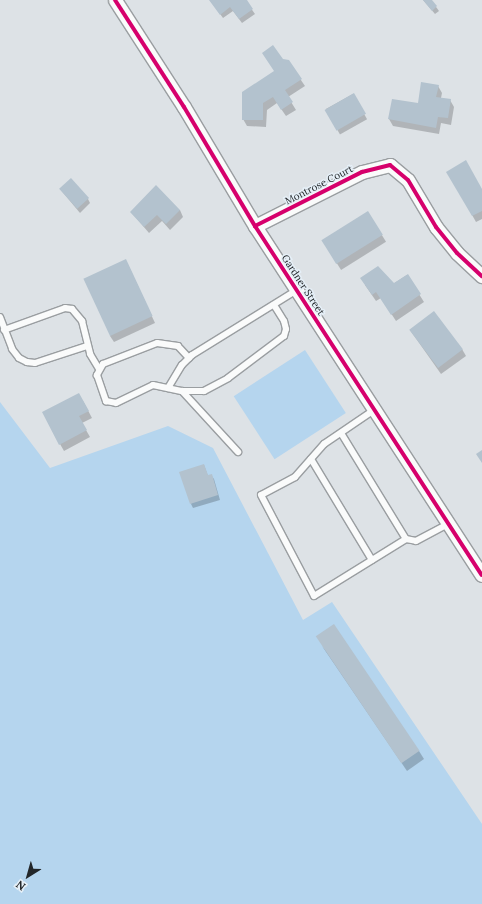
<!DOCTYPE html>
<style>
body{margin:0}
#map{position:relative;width:482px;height:904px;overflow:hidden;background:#dde2e6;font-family:Lora,serif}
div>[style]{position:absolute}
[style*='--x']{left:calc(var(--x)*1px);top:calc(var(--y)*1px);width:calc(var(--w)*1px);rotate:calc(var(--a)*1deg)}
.green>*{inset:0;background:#b5d5ee;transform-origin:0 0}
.shadow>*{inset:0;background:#0003;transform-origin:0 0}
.building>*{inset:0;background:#b3c2ce;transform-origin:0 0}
.roads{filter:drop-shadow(1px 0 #9a9ea1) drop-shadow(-1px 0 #9a9ea1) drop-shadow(0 1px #9a9ea1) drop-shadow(0 -1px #9a9ea1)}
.service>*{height:6px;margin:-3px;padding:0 3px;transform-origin:3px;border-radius:3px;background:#fafbfb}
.minor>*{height:13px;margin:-6.5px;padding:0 6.5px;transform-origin:6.5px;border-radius:6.5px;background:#fafbfb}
.cycleway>*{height:4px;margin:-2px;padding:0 2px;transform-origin:2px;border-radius:2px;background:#d6006c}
span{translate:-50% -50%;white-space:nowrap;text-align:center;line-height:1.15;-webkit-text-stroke:3px #e6f0f8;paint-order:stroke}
.street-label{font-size:10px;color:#23272a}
.north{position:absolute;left:8px;top:856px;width:40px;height:40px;-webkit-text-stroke:3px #e6f0f8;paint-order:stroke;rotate:217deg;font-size:11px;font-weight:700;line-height:16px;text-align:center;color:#23272a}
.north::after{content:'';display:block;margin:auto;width:14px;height:18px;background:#23272a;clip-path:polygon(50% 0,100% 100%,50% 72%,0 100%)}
</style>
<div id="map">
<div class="green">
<div style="left:305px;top:350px;width:75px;height:85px;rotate:57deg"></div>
<div style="clip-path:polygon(0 402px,50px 468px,168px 426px,213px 448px,303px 620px,332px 602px,482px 824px,482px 904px,0 904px)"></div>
</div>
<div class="shadow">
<div style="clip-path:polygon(210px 0,245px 0,255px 14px,242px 23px,233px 11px,223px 18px)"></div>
<div style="clip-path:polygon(423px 0,431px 0,439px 11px,435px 14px)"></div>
<div style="clip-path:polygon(282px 60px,288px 61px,305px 86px,288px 97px,296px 110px,286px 116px,277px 103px,267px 110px,266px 127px,247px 126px,243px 119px)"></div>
<div style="clip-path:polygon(438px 86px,442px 93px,441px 98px,450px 100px,454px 107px,451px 125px,441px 123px,439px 134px,393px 126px,389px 119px,418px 105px)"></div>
<div style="left:353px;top:94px;width:29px;height:31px;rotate:61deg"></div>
<div style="clip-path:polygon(448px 172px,482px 191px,482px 219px,476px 222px)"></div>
<div style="clip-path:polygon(60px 189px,88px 199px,90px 203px,80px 213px)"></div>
<div style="clip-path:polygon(180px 210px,183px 217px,170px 230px,162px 221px,149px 233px,131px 212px)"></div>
<div style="left:368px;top:213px;width:34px;height:53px;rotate:58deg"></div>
<div style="clip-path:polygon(129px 267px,155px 323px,114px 342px,110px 336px)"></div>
<div style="clip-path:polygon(407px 275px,424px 302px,396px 321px,381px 298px,376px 301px,365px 285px,393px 284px)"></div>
<div style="clip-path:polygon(410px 330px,462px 349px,466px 356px,441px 374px)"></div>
<div style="clip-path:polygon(83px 401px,92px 418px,82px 423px,90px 437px,64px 451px,60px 444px)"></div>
<div style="clip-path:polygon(204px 465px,208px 476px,211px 475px,214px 479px,220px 500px,193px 508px,191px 504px)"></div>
<div style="clip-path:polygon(322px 646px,419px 751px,424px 759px,407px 771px)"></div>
</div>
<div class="building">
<div style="clip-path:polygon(209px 0,247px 0,253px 9px,239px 19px,230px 7px,220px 15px)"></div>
<div style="clip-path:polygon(423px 0,432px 0,437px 6px,432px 11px)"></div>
<div style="clip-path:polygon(273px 45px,283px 59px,289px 60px,302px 79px,285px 90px,293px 102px,281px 110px,273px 97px,263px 103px,263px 120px,242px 120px,242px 92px,274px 71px,262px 53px)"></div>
<div style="clip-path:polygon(421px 82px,439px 85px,436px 97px,451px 99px,448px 118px,438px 117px,436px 128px,388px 119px,392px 99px,418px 103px)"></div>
<div style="left:354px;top:93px;width:24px;height:34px;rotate:60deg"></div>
<div style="clip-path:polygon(466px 160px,482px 189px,482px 211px,472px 216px,446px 172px)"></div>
<div style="left:71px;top:178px;width:27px;height:16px;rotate:48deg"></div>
<div style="clip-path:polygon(156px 185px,180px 210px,166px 224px,157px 215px,144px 227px,130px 212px)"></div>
<div style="left:368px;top:211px;width:28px;height:55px;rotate:58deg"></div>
<div style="left:126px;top:259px;width:63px;height:47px;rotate:65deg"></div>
<div style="clip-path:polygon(378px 266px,394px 283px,408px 274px,421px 294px,391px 315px,376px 292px,372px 295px,360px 278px)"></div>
<div style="left:434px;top:311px;width:48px;height:31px;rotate:53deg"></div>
<div style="clip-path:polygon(79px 393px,89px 411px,79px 416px,87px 430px,59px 445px,42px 412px)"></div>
<div style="clip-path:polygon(482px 450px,482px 463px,476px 454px)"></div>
<div style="clip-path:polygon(204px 464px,208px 475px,212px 474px,218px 495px,190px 504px,179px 472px)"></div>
<div style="left:334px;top:624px;width:153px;height:22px;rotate:56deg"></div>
</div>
<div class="roads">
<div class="service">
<div style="--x:0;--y:317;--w:34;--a:69"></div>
<div style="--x:12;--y:349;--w:11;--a:52"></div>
<div style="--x:19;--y:358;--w:9;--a:27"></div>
<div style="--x:27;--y:362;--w:8;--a:7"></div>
<div style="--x:35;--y:363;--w:55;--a:-18.1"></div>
<div style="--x:4;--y:330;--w:65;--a:-19.8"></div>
<div style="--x:65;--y:308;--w:7;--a:8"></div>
<div style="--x:72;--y:309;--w:16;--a:50"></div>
<div style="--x:82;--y:321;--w:34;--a:76"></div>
<div style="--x:90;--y:354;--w:17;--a:59"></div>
<div style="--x:189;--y:358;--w:16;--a:-133"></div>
<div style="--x:178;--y:346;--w:21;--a:-172"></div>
<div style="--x:157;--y:343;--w:58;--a:158.7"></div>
<div style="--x:103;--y:364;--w:13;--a:119"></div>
<div style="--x:97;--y:375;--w:28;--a:71"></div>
<div style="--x:106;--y:401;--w:10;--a:11"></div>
<div style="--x:116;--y:403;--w:41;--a:-25.9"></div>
<div style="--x:153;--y:385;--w:30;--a:12"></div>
<div style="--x:182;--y:391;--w:22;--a:0"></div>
<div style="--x:204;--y:391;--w:27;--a:-28"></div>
<div style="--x:228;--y:378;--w:70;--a:-36.9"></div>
<div style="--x:284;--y:336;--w:7;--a:-74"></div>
<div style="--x:286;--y:329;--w:8;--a:-104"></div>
<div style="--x:284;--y:321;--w:19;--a:-122"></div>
<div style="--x:168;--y:388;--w:27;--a:-59"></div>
<div style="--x:182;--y:365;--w:14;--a:-45"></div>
<div style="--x:192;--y:355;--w:123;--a:-31.8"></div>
<div style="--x:182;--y:391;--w:83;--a:47.4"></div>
<div style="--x:374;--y:410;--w:60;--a:145.8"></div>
<div style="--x:324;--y:444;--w:44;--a:131.3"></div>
<div style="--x:295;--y:477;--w:38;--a:152"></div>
<div style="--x:261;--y:495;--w:114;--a:62.3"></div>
<div style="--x:314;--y:596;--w:108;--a:-31.8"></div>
<div style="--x:406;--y:539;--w:10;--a:11"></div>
<div style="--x:416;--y:541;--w:36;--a:-28"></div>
<div style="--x:341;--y:433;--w:124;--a:58.5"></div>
<div style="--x:311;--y:459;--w:118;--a:58.9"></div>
</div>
<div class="minor">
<div style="--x:115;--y:0;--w:127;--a:57.2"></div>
<div style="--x:184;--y:107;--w:139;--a:59.2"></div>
<div style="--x:255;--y:226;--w:416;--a:57"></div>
<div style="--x:255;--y:226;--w:120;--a:-26.8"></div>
<div style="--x:362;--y:172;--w:29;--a:-14"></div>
<div style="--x:390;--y:165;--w:23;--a:40"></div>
<div style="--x:408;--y:180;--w:55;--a:59.2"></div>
<div style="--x:436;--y:227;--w:33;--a:51"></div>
<div style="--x:457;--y:253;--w:34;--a:43"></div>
</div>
</div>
<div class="cycleway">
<div style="--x:115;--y:0;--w:127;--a:57.2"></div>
<div style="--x:184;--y:107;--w:139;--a:59.2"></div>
<div style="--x:255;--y:226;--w:416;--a:57"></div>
<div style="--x:255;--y:226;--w:120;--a:-26.8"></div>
<div style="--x:362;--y:172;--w:29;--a:-14"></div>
<div style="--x:390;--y:165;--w:23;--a:40"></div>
<div style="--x:408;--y:180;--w:55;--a:59.2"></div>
<div style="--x:436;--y:227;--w:33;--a:51"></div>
<div style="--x:457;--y:253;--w:34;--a:43"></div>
</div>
<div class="street-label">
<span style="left:319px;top:185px;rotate:-27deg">Montrose Court</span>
<span style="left:303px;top:285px;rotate:57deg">Gardner Street</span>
</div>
<div class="north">N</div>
</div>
